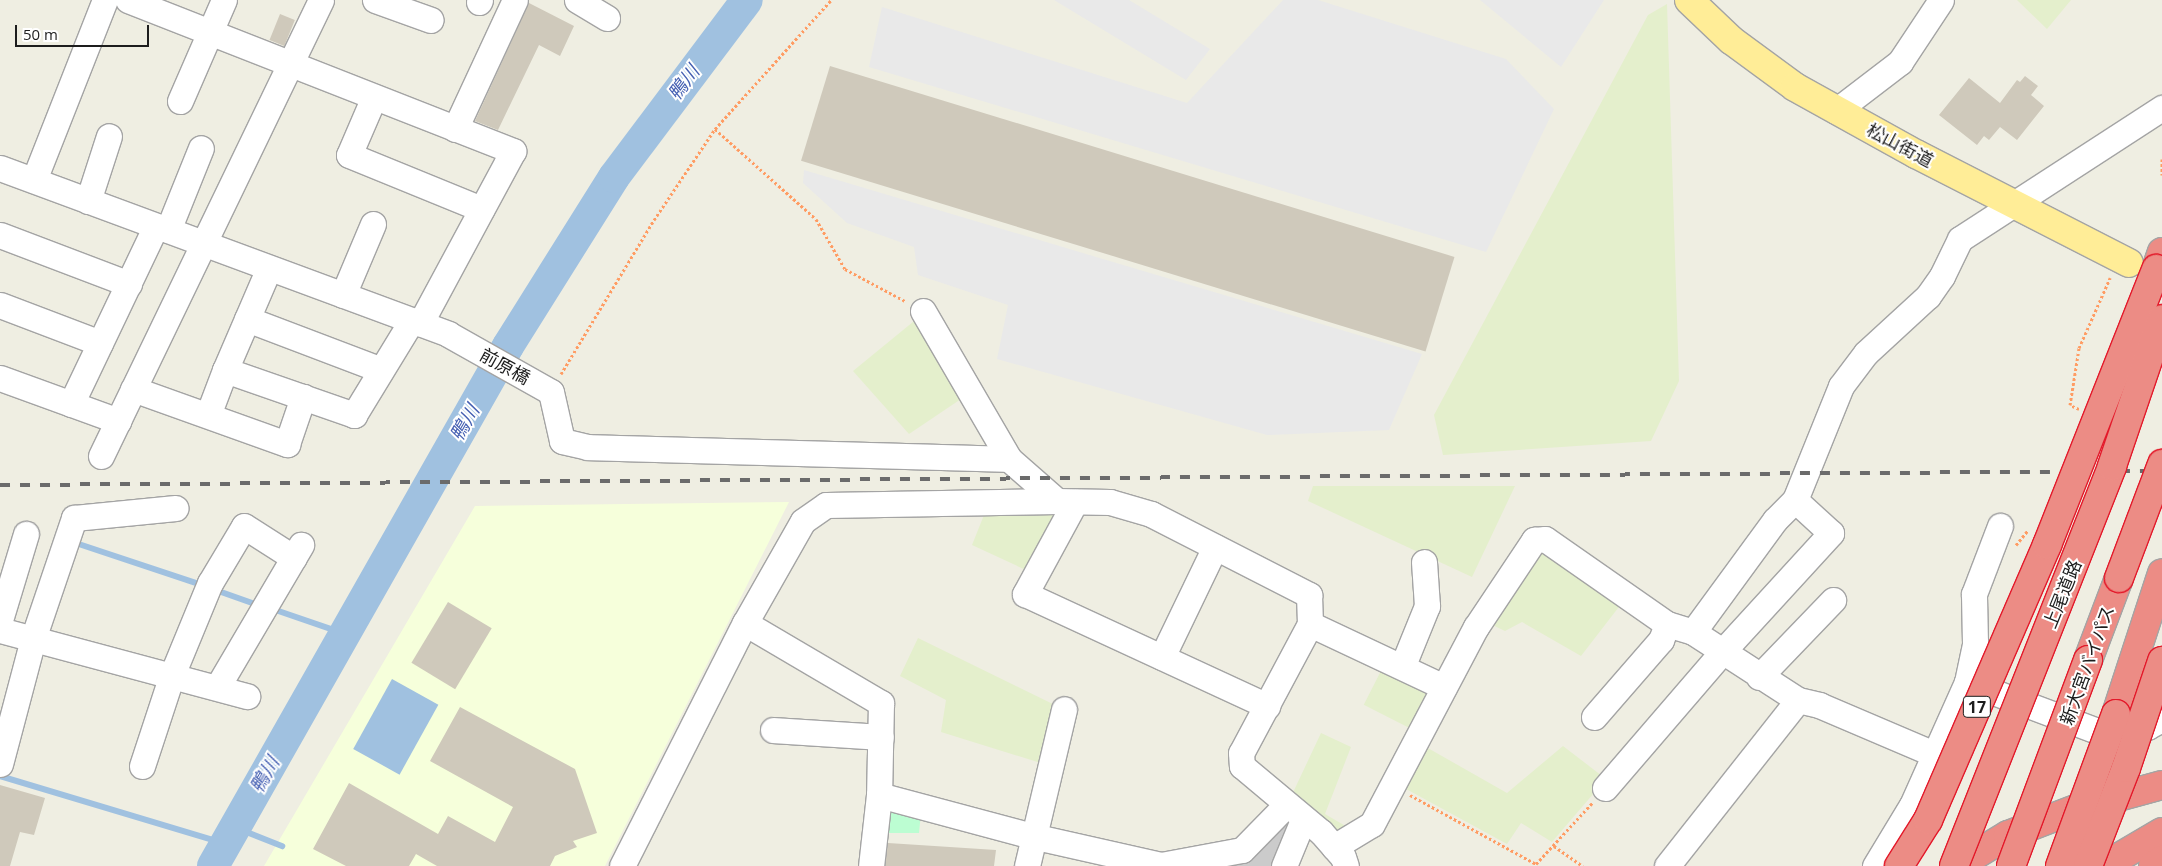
<!DOCTYPE html>
<meta charset="utf-8">
<style>
body{margin:0}
#map{position:relative;width:2162px;height:866px;overflow:hidden;background:#efeee2;font-family:"Open Sans","Noto Sans JP",sans-serif}
div>[style]{position:absolute}
[style*='--x']{left:calc(var(--x)*1px);top:calc(var(--y)*1px);width:calc(var(--w)*1px);rotate:calc(var(--a)*1deg)}
.education>*{inset:0;background:#f6ffdb}
.religious>*{inset:0;background:#cbcbcb}
.farmland>*{inset:0;background:#e4efcc;transform-origin:0 0}
.park>*{inset:0;background:#bcfdd2}
.parking>*{inset:0;background:#e9e9e9}
.water>*{inset:0;background:#a0c1e0;transform-origin:0 0}
.stream>*{height:5.5px;margin:-2.75px;padding:0 2.75px;transform-origin:2.75px;border-radius:2.75px;background:#a0c1e0}
.river>*{height:32px;margin:-16px;padding:0 16px;transform-origin:16px;border-radius:16px;background:#a0c1e0}
.building>*{inset:0;background:#cfc9bb;transform-origin:0 0}
.path>*{height:3px;margin-top:-1.5px;transform-origin:0;background:repeating-linear-gradient(90deg,#ff9c63 0 2.5px,transparent 0 5px)}
.roads{filter:drop-shadow(1px 0 #a4a4a4) drop-shadow(-1px 0 #a4a4a4) drop-shadow(0 1px #a4a4a4) drop-shadow(0 -1px #a4a4a4)}
.minor>*{height:25px;margin:-12.5px;padding:0 12.5px;transform-origin:12.5px;border-radius:12.5px;background:#fff}
.major>*{height:28px;margin:-14px;padding:0 14px;transform-origin:14px;border-radius:14px;background:#ffed97}
.highway>*{height:28px;margin:-14px;padding:0 14px;transform-origin:14px;border-radius:14px;background:#ec8c85}
.rail>*{height:4px;margin-top:-2px;transform-origin:0;background:repeating-linear-gradient(90deg,#6b6b6b 0 10px,transparent 0 20px)}
.bridges{filter:drop-shadow(1px 0 #e3192a) drop-shadow(-1px 0 #e3192a) drop-shadow(0 1px #e3192a) drop-shadow(0 -1px #e3192a)}
.highway-bridge>*{height:28px;margin:-14px;padding:0 14px;transform-origin:14px;border-radius:14px;background:#ec8c85}
span{translate:-50% -50%;white-space:nowrap;text-align:center;line-height:1.15;-webkit-text-stroke:4px #fff;paint-order:stroke}
.shield-label span{padding:1px 4px;background:#fff;border:1px solid;border-radius:4px;-webkit-text-stroke-width:0}
.shield-label{font-size:16px;color:#1d1d1d;font-weight:700}
.street-label{font-size:18px;color:#1d1d1d}
.water-label{font-size:19px;color:#445fb2;font-style:italic}
.scale{position:absolute;left:15px;top:25px;width:134px;height:22px;box-sizing:border-box;border:2px solid #1d1d1d;border-top:0;padding-left:6px;font-size:15px;line-height:18px;white-space:nowrap;color:#1d1d1d;-webkit-text-stroke:4px #fff;paint-order:stroke}
</style>
<div id="map">
<div class="education">
<div style="clip-path:polygon(789px 502px,605px 866px,264px 866px,475px 506px)"></div>
</div>
<div class="religious">
<div style="clip-path:polygon(1287px 813px,1297px 821px,1278px 866px,1200px 866px)"></div>
</div>
<div class="farmland">
<div style="clip-path:polygon(2017px 0,2071px 0,2047px 29px)"></div>
<div style="clip-path:polygon(1667px 4px,1679px 381px,1651px 441px,1443px 455px,1434px 415px,1648px 15px)"></div>
<div style="clip-path:polygon(919px 317px,964px 397px,909px 434px,853px 371px)"></div>
<div style="clip-path:polygon(1313px 486px,1515px 486px,1472px 577px,1308px 501px)"></div>
<div style="clip-path:polygon(986px 510px,1064px 510px,1028px 571px,972px 545px)"></div>
<div style="clip-path:polygon(1540px 541px,1625px 599px,1581px 656px,1522px 622px,1505px 631px,1486px 622px)"></div>
<div style="clip-path:polygon(918px 638px,1059px 707px,1044px 764px,941px 732px,946px 700px,900px 676px)"></div>
<div style="left:1386px;top:661px;width:59px;height:49px;rotate:27deg"></div>
<div style="clip-path:polygon(1321px 733px,1351px 747px,1325px 814px,1354px 831px,1335px 842px,1289px 801px)"></div>
<div style="clip-path:polygon(1419px 743px,1507px 793px,1563px 746px,1606px 779px,1552px 842px,1521px 823px,1507px 844px,1397px 784px)"></div>
</div>
<div class="park">
<div style="clip-path:polygon(885px 801px,921px 813px,919px 833px,881px 833px)"></div>
</div>
<div class="parking">
<div style="clip-path:polygon(1054px 0,1129px 0,1210px 49px,1186px 80px)"></div>
<div style="clip-path:polygon(1283px 0,1318px 0,1506px 59px,1554px 109px,1486px 252px,869px 67px,882px 7px,1187px 103px)"></div>
<div style="clip-path:polygon(1480px 0,1604px 0,1561px 67px)"></div>
<div style="clip-path:polygon(804px 170px,1422px 354px,1389px 430px,1267px 435px,997px 359px,1008px 305px,918px 275px,914px 247px,847px 223px,803px 183px)"></div>
</div>
<div class="water">
<div style="left:392px;top:679px;width:53px;height:80px;rotate:29deg"></div>
</div>
<div class="stream">
<div style="--x:76;--y:543;--w:133;--a:18.4"></div>
<div style="--x:213;--y:589;--w:48;--a:19.6"></div>
<div style="--x:270;--y:608;--w:80;--a:18.9"></div>
<div style="--x:0;--y:776;--w:234;--a:16.7"></div>
<div style="--x:234;--y:827;--w:52;--a:21.6"></div>
</div>
<div class="river">
<div style="--x:213;--y:866;--w:598;--a:-60.43"></div>
<div style="--x:508;--y:346;--w:199;--a:-57.9"></div>
<div style="--x:614;--y:177;--w:221;--a:-53.1"></div>
</div>
<div class="building">
<div style="clip-path:polygon(529px 3px,574px 26px,560px 56px,539px 45px,498px 130px,475px 121px)"></div>
<div style="left:280px;top:14px;width:16px;height:28px;rotate:22deg"></div>
<div style="left:830px;top:66px;width:653px;height:99px;rotate:17deg"></div>
<div style="clip-path:polygon(2025px 76px,2038px 86px,2031px 95px,2044px 106px,2017px 140px,2000px 127px,1989px 140px,1984px 136px,1977px 145px,1939px 115px,1969px 78px,2000px 103px,2017px 80px,2020px 82px)"></div>
<div style="left:448px;top:602px;width:51px;height:71px;rotate:31deg"></div>
<div style="clip-path:polygon(460px 707px,575px 769px,597px 833px,573px 841px,577px 847px,555px 856px,550px 866px,437px 866px,416px 854px,409px 866px,346px 866px,313px 849px,349px 783px,438px 834px,448px 816px,495px 842px,513px 807px,430px 761px)"></div>
<div style="clip-path:polygon(0 785px,45px 798px,34px 835px,20px 832px,10px 866px,0 866px)"></div>
<div style="clip-path:polygon(888px 843px,996px 850px,994px 866px,885px 866px)"></div>
</div>
<div class="path">
<div style="--x:715;--y:129;--w:135;--a:41.7"></div>
<div style="--x:816;--y:219;--w:58;--a:59.9"></div>
<div style="--x:845;--y:269;--w:68;--a:28.1"></div>
<div style="--x:2162;--y:159;--w:16;--a:90"></div>
<div style="--x:561;--y:374;--w:180;--a:-58.9"></div>
<div style="--x:654;--y:220;--w:110;--a:-56.2"></div>
<div style="--x:715;--y:129;--w:173;--a:-48"></div>
<div style="--x:2079;--y:409;--w:10;--a:-156"></div>
<div style="--x:2070;--y:405;--w:58;--a:-81"></div>
<div style="--x:2079;--y:348;--w:77;--a:-66.1"></div>
<div style="--x:2016;--y:545;--w:19;--a:-51"></div>
<div style="--x:1410;--y:795;--w:144;--a:28.7"></div>
<div style="--x:1536;--y:864;--w:83;--a:-47.4"></div>
<div style="--x:1554;--y:846;--w:35;--a:35"></div>
</div>
<div class="roads">
<div class="minor">
<div style="--x:128;--y:0;--w:414;--a:21.4"></div>
<div style="--x:513;--y:151;--w:196;--a:118.3"></div>
<div style="--x:375;--y:0;--w:59;--a:19.7"></div>
<div style="--x:577;--y:0;--w:35;--a:31"></div>
<div style="--x:479;--y:2;--w:2;--a:-63"></div>
<div style="--x:374;--y:97;--w:63;--a:113.3"></div>
<div style="--x:349;--y:155;--w:143;--a:22.2"></div>
<div style="--x:180;--y:101;--w:110;--a:-66.5"></div>
<div style="--x:1836;--y:111;--w:81;--a:-37.4"></div>
<div style="--x:1900;--y:62;--w:74;--a:-56.5"></div>
<div style="--x:455;--y:129;--w:142;--a:-65.1"></div>
<div style="--x:0;--y:168;--w:478;--a:20.3"></div>
<div style="--x:448;--y:334;--w:118;--a:29.4"></div>
<div style="--x:551;--y:392;--w:50;--a:77.3"></div>
<div style="--x:562;--y:441;--w:26;--a:13"></div>
<div style="--x:587;--y:447;--w:422;--a:1.6"></div>
<div style="--x:1009;--y:459;--w:64;--a:41.2"></div>
<div style="--x:34;--y:180;--w:193;--a:-68.5"></div>
<div style="--x:88;--y:201;--w:68;--a:-72.1"></div>
<div style="--x:168;--y:230;--w:88;--a:-68.1"></div>
<div style="--x:0;--y:235;--w:138;--a:20.8"></div>
<div style="--x:269;--y:268;--w:111;--a:113.3"></div>
<div style="--x:225;--y:370;--w:137;--a:19.2"></div>
<div style="--x:354;--y:415;--w:111;--a:-58.6"></div>
<div style="--x:343;--y:295;--w:77;--a:-67.1"></div>
<div style="--x:0;--y:305;--w:107;--a:20.8"></div>
<div style="--x:923;--y:311;--w:171;--a:59.8"></div>
<div style="--x:247;--y:319;--w:143;--a:20.8"></div>
<div style="--x:0;--y:378;--w:126;--a:20"></div>
<div style="--x:133;--y:389;--w:164;--a:19.7"></div>
<div style="--x:287;--y:444;--w:50;--a:-71.2"></div>
<div style="--x:71;--y:404;--w:197;--a:-64.5"></div>
<div style="--x:208;--y:415;--w:48;--a:-69.3"></div>
<div style="--x:101;--y:456;--w:506;--a:-64.24"></div>
<div style="--x:1075;--y:502;--w:105;--a:118.5"></div>
<div style="--x:1025;--y:594;--w:267;--a:24.8"></div>
<div style="--x:0;--y:620;--w:90;--a:-73.2"></div>
<div style="--x:745;--y:623;--w:158;--a:30.5"></div>
<div style="--x:881;--y:703;--w:92;--a:91.2"></div>
<div style="--x:879;--y:795;--w:71;--a:96.4"></div>
<div style="--x:1310;--y:624;--w:148;--a:25.2"></div>
<div style="--x:0;--y:630;--w:256;--a:15"></div>
<div style="--x:1693;--y:632;--w:139;--a:-53.8"></div>
<div style="--x:1775;--y:520;--w:28;--a:-45"></div>
<div style="--x:1795;--y:500;--w:123;--a:-68"></div>
<div style="--x:1841;--y:386;--w:41;--a:-52.9"></div>
<div style="--x:1866;--y:353;--w:84;--a:-42.6"></div>
<div style="--x:1928;--y:296;--w:24;--a:-55"></div>
<div style="--x:1942;--y:276;--w:41;--a:-64.1"></div>
<div style="--x:1960;--y:239;--w:241;--a:-33"></div>
<div style="--x:1162;--y:657;--w:122;--a:-64.3"></div>
<div style="--x:1403;--y:665;--w:64;--a:-67.9"></div>
<div style="--x:1427;--y:606;--w:44;--a:-93.9"></div>
<div style="--x:1759;--y:677;--w:107;--a:-46.1"></div>
<div style="--x:1967;--y:682;--w:137;--a:20.6"></div>
<div style="--x:2095;--y:730;--w:21;--a:8"></div>
<div style="--x:2116;--y:733;--w:32;--a:-11"></div>
<div style="--x:2147;--y:727;--w:17;--a:-28"></div>
<div style="--x:218;--y:686;--w:164;--a:-59.5"></div>
<div style="--x:1594;--y:717;--w:102;--a:-49"></div>
<div style="--x:1661;--y:640;--w:17;--a:-69"></div>
<div style="--x:773;--y:730;--w:108;--a:3.7"></div>
<div style="--x:0;--y:764;--w:129;--a:-75.2"></div>
<div style="--x:33;--y:639;--w:128;--a:-71.3"></div>
<div style="--x:74;--y:518;--w:102;--a:-5.6"></div>
<div style="--x:142;--y:766;--w:96;--a:-71.8"></div>
<div style="--x:172;--y:675;--w:100;--a:-67.6"></div>
<div style="--x:210;--y:583;--w:66;--a:-59.2"></div>
<div style="--x:244;--y:526;--w:59;--a:32.6"></div>
<div style="--x:1605;--y:788;--w:181;--a:-49.3"></div>
<div style="--x:1723;--y:651;--w:160;--a:-47.5"></div>
<div style="--x:1831;--y:533;--w:49;--a:-137.5"></div>
<div style="--x:879;--y:795;--w:158;--a:15"></div>
<div style="--x:1032;--y:836;--w:132;--a:12.7"></div>
<div style="--x:1161;--y:865;--w:82;--a:-10.5"></div>
<div style="--x:1242;--y:850;--w:63;--a:-45.6"></div>
<div style="--x:1334;--y:847;--w:44;--a:-31.2"></div>
<div style="--x:1372;--y:824;--w:223;--a:-62.2"></div>
<div style="--x:1476;--y:627;--w:105;--a:-56.3"></div>
<div style="--x:1534;--y:540;--w:11;--a:-5"></div>
<div style="--x:1545;--y:539;--w:149;--a:34.9"></div>
<div style="--x:1667;--y:624;--w:27;--a:17"></div>
<div style="--x:1693;--y:632;--w:125;--a:32.9"></div>
<div style="--x:1798;--y:700;--w:22;--a:13"></div>
<div style="--x:1819;--y:705;--w:125;--a:23.1"></div>
<div style="--x:622;--y:866;--w:272;--a:-63.2"></div>
<div style="--x:745;--y:623;--w:117;--a:-60.4"></div>
<div style="--x:803;--y:521;--w:28;--a:-35"></div>
<div style="--x:826;--y:505;--w:231;--a:-1"></div>
<div style="--x:1057;--y:501;--w:53;--a:1.1"></div>
<div style="--x:1110;--y:502;--w:43;--a:16.3"></div>
<div style="--x:1151;--y:514;--w:178;--a:27.1"></div>
<div style="--x:1309;--y:595;--w:29;--a:88"></div>
<div style="--x:1310;--y:624;--w:146;--a:118.1"></div>
<div style="--x:1241;--y:753;--w:13;--a:86"></div>
<div style="--x:1242;--y:766;--w:103;--a:39.9"></div>
<div style="--x:1321;--y:832;--w:33;--a:49"></div>
<div style="--x:1343;--y:857;--w:9;--a:72"></div>
<div style="--x:1027;--y:866;--w:161;--a:-76.7"></div>
<div style="--x:1284;--y:866;--w:50;--a:-67.6"></div>
<div style="--x:1667;--y:866;--w:211;--a:-51.7"></div>
<div style="--x:1875;--y:866;--w:71;--a:-58.8"></div>
<div style="--x:1912;--y:805;--w:135;--a:-65.9"></div>
<div style="--x:1967;--y:682;--w:40;--a:-78"></div>
<div style="--x:1975;--y:643;--w:49;--a:-91.2"></div>
<div style="--x:1974;--y:594;--w:73;--a:-69.1"></div>
</div>
<div class="major">
<div style="--x:1689;--y:0;--w:58;--a:43.6"></div>
<div style="--x:1731;--y:40;--w:79;--a:36.3"></div>
<div style="--x:1795;--y:87;--w:138;--a:29"></div>
<div style="--x:1916;--y:154;--w:239;--a:27.1"></div>
</div>
<div class="highway">
<div style="--x:2156;--y:269;--w:18;--a:-71"></div>
<div style="--x:2088;--y:660;--w:88;--a:-69.3"></div>
<div style="--x:2116;--y:714;--w:148;--a:-71.9"></div>
<div style="--x:1957;--y:866;--w:60;--a:-31.3"></div>
<div style="--x:2008;--y:835;--w:75;--a:-21.1"></div>
<div style="--x:2078;--y:808;--w:87;--a:-15.3"></div>
<div style="--x:2104;--y:866;--w:67;--a:-30.4"></div>
<div style="--x:2153;--y:866;--w:11;--a:-34"></div>
</div>
</div>
<div class="rail">
<div style="--x:0;--y:485;--w:2162;--a:-0.37"></div>
</div>
<div class="bridges">
<div class="highway-bridge">
<div style="--x:2119;--y:578;--w:122;--a:-69.3"></div>
<div style="--x:1899;--y:866;--w:54;--a:-57.8"></div>
<div style="--x:1928;--y:820;--w:300;--a:-66.6"></div>
<div style="--x:2047;--y:545;--w:297;--a:-68.4"></div>
<div style="--x:1954;--y:866;--w:430;--a:-68.4"></div>
<div style="--x:2112;--y:466;--w:155;--a:-71.2"></div>
<div style="--x:2011;--y:866;--w:220;--a:-69.5"></div>
<div style="--x:2060;--y:866;--w:162;--a:-69.8"></div>
<div style="--x:2088;--y:866;--w:105;--a:-68.8"></div>
<div style="--x:2126;--y:768;--w:113;--a:-71.4"></div>
</div>
</div>
<div class="shield-label">
<span style="left:1977px;top:707px">17</span>
</div>
<div class="street-label">
<span style="left:1900px;top:145px;rotate:28deg">松山街道</span>
<span style="left:505px;top:366px;rotate:29deg">前原橋</span>
<span style="left:2062px;top:594px;rotate:-68deg">上尾道路</span>
<span style="left:2087px;top:665px;rotate:-70deg">新大宮バイパス</span>
</div>
<div class="water-label">
<span style="left:684px;top:83px;rotate:-53deg">鴨川</span>
<span style="left:465px;top:423px;rotate:-60deg">鴨川</span>
<span style="left:265px;top:775px;rotate:-60deg">鴨川</span>
</div>
<div class="scale">50 m</div>
</div>
